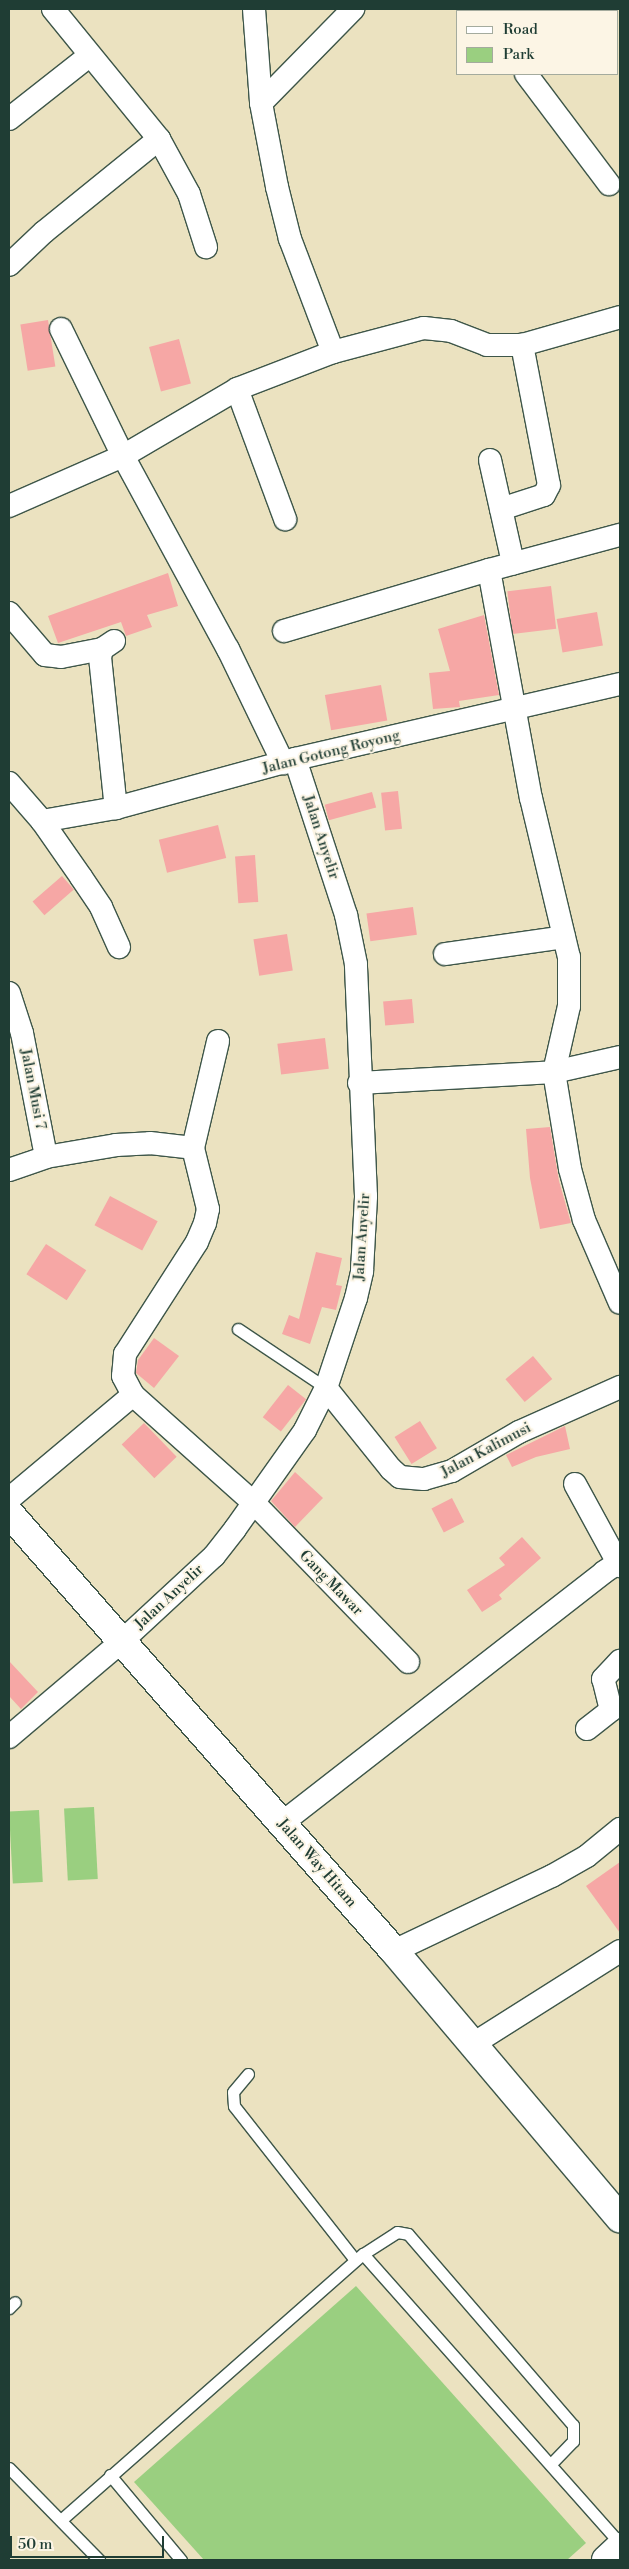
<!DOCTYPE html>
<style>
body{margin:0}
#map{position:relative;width:629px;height:2569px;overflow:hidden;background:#ebe2c0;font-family:"Libre Bodoni",serif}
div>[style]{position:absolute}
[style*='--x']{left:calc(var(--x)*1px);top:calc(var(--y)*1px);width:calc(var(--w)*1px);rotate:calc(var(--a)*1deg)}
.green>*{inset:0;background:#9acf80;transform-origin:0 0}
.building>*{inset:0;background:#f6a7a5;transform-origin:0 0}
.roads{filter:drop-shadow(1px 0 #3e5649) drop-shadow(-1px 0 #3e5649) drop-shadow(0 1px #3e5649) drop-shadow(0 -1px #3e5649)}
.service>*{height:11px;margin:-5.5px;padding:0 5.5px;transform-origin:5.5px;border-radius:5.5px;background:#fff}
.minor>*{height:22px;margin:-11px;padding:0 11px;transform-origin:11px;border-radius:11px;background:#fff}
.tertiary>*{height:28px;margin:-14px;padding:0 14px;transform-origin:14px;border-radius:14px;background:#fff}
.trunk>*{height:28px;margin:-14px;padding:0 14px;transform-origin:14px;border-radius:14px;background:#fff}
span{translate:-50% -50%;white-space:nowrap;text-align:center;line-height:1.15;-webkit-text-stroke:4px #fcf5e5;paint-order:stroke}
.street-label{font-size:15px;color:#1f3d34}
.frame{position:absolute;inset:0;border:10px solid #1f3d34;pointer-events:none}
.legend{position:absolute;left:456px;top:10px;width:162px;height:65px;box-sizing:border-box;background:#fcf5e5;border:1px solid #a4ab9e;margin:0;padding:6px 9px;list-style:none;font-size:15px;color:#1f3d34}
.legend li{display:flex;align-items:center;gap:10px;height:25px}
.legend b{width:25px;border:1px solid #a4ab9e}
.scale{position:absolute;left:10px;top:2536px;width:154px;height:22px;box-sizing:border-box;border:2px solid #1f3d34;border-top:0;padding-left:6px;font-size:15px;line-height:18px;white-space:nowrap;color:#1f3d34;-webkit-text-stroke:4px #fcf5e5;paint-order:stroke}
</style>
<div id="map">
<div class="green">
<div style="left:94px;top:1807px;width:72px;height:30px;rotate:87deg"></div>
<div style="left:39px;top:1810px;width:72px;height:30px;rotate:87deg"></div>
<div style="clip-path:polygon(356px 2286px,586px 2543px,567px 2560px,204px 2560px,134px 2482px)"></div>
</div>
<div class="building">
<div style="left:48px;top:320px;width:47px;height:28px;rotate:81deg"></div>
<div style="left:179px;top:339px;width:46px;height:31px;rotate:75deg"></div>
<div style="clip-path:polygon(168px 573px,178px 606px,147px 615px,152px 627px,126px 636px,121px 622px,58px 643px,48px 616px)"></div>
<div style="left:551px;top:586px;width:43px;height:44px;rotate:83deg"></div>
<div style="left:597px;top:612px;width:34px;height:41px;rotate:80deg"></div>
<div style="clip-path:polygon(484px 615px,499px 695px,459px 701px,460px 707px,433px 709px,429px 673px,450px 671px,438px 629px)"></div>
<div style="left:381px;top:685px;width:36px;height:57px;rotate:80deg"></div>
<div style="left:398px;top:791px;width:38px;height:17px;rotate:84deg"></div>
<div style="left:372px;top:792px;width:16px;height:49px;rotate:75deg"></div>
<div style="left:218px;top:825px;width:34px;height:61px;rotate:76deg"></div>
<div style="left:255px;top:855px;width:47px;height:20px;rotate:86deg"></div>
<div style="left:62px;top:876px;width:18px;height:39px;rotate:49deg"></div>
<div style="left:413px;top:907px;width:28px;height:47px;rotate:82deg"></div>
<div style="left:287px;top:934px;width:37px;height:34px;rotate:81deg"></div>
<div style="left:412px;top:999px;width:24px;height:29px;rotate:85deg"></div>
<div style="left:325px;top:1038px;width:31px;height:48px;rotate:83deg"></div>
<div style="clip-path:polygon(550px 1127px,559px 1181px,571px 1223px,540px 1229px,530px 1178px,526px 1129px)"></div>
<div style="left:110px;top:1196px;width:54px;height:33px;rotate:28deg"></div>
<div style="left:46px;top:1244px;width:48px;height:36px;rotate:33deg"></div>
<div style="clip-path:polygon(316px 1252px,342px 1258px,336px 1285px,342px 1286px,336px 1310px,322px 1307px,310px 1344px,282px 1334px,289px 1315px,299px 1319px)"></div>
<div style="clip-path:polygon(154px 1338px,179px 1356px,154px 1388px,136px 1373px,138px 1360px)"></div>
<div style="left:533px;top:1356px;width:30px;height:36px;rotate:50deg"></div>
<div style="left:288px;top:1385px;width:23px;height:41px;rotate:38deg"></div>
<div style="left:420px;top:1421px;width:32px;height:30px;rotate:58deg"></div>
<div style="left:144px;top:1423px;width:47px;height:31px;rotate:46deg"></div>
<div style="clip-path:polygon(565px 1426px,570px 1449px,536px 1457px,512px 1467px,506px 1455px)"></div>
<div style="clip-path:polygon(295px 1472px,323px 1498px,295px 1527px,271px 1501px)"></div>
<div style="left:452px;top:1498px;width:27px;height:23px;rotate:63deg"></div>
<div style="clip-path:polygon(522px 1537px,541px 1558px,499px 1595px,502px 1599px,482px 1612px,467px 1590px,505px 1565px,499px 1558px)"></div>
<div style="clip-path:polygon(9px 1661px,38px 1692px,21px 1709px,9px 1696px)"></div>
<div style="clip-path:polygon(620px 1862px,620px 1933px,586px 1886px)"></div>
</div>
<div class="roads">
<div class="service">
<div style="--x:238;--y:1329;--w:106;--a:33.8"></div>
<div style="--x:248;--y:2074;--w:23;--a:130"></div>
<div style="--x:233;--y:2092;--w:14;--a:86"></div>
<div style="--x:234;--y:2106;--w:196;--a:51.8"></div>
<div style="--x:363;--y:2254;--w:387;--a:48.4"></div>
<div style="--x:9;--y:2308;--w:8;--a:-45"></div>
<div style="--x:9;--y:2468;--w:129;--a:45.6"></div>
<div style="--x:110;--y:2475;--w:111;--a:50.1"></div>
<div style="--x:62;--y:2519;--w:401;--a:-41.4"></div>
<div style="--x:363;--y:2254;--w:40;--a:-32.9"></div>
<div style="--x:397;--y:2232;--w:11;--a:10"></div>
<div style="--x:408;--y:2234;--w:252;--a:49.2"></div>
<div style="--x:573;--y:2425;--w:16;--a:90"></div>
<div style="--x:573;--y:2441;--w:32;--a:134"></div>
</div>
<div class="minor">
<div style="--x:53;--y:9;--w:168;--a:50.8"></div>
<div style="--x:159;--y:139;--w:63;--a:61.4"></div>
<div style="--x:189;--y:194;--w:56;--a:72.2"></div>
<div style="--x:254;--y:9;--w:94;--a:85.7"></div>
<div style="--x:261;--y:103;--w:86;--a:79.2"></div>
<div style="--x:277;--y:187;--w:54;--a:76"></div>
<div style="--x:290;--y:239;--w:121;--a:69.2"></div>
<div style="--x:478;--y:9;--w:3;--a:45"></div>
<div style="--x:597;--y:11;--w:4;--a:-27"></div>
<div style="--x:526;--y:74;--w:138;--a:53"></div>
<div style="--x:261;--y:103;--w:132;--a:-45.6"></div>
<div style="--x:9;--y:119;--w:102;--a:-38.2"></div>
<div style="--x:9;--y:265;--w:48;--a:-43.3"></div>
<div style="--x:44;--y:232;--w:148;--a:-39"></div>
<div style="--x:61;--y:329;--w:141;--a:64"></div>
<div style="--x:123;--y:456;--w:220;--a:61.5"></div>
<div style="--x:228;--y:649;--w:127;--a:64.2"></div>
<div style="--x:237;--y:389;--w:139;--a:69.7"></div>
<div style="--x:490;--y:460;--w:106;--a:77.4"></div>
<div style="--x:9;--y:506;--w:124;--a:-23.7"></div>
<div style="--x:123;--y:456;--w:132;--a:-30.4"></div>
<div style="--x:237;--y:389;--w:103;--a:-21.1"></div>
<div style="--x:333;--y:352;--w:94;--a:-14.8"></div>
<div style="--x:424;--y:328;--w:27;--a:6"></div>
<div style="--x:451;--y:331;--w:39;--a:21"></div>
<div style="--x:487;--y:345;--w:35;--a:0"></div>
<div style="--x:522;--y:345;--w:102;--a:-15.9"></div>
<div style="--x:501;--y:509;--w:45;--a:-18"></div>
<div style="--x:544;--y:495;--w:11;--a:-63"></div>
<div style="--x:549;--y:485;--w:143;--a:-100.9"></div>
<div style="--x:489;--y:570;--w:232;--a:79.6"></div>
<div style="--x:531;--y:798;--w:163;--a:76.6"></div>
<div style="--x:569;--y:957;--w:49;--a:90"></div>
<div style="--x:569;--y:1006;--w:68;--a:102.8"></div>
<div style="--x:554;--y:1072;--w:98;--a:80.6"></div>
<div style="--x:570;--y:1169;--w:53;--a:74.6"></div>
<div style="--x:584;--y:1220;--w:90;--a:66.6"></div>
<div style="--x:9;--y:613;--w:55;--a:49.4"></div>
<div style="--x:45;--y:655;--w:16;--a:7"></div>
<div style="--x:61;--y:657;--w:42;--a:-11"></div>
<div style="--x:284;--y:631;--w:214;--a:-16.6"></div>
<div style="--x:489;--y:570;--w:136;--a:-15"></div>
<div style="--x:114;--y:641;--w:14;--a:146"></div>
<div style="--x:102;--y:649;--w:8;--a:104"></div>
<div style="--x:100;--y:657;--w:152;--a:84"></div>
<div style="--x:9;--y:783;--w:50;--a:49"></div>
<div style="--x:42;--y:821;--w:68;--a:55.1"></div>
<div style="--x:81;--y:877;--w:36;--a:56"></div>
<div style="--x:101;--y:907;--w:44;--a:65.8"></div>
<div style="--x:42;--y:821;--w:75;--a:-10"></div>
<div style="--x:116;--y:808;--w:186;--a:-15.3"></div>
<div style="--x:295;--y:759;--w:334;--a:-13"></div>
<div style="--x:445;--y:954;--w:120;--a:-8.1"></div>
<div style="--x:9;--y:993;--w:42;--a:72"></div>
<div style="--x:22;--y:1033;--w:126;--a:79"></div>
<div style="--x:359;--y:1083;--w:195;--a:-3.2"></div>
<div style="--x:554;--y:1072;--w:68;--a:-12.8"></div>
<div style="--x:193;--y:1148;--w:110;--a:-76.8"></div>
<div style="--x:9;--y:1170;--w:39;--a:-19"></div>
<div style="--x:46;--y:1157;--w:71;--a:-9.7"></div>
<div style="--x:116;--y:1145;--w:34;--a:-3"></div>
<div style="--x:150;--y:1143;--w:43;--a:6.6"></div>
<div style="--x:193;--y:1148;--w:63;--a:76.2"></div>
<div style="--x:208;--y:1209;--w:14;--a:102"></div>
<div style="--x:205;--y:1223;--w:21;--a:113"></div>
<div style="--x:197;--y:1242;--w:133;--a:122.7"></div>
<div style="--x:125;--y:1354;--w:22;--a:95"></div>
<div style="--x:123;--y:1376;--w:21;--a:62"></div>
<div style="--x:133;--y:1395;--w:164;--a:41.8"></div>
<div style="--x:255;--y:1504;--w:220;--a:45.9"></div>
<div style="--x:326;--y:1388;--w:104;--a:51.3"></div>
<div style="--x:391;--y:1469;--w:12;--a:42"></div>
<div style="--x:400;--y:1477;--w:24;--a:5"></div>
<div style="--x:424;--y:1479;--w:29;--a:-16"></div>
<div style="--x:452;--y:1471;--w:78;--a:-30.2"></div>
<div style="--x:519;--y:1432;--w:111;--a:-24"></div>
<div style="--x:575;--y:1484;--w:90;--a:61.4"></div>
<div style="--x:9;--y:1499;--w:162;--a:-40"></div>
<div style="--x:587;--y:1729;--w:31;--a:-38"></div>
<div style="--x:611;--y:1710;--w:32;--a:-104"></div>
<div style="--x:603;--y:1679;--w:25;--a:-47"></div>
<div style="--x:9;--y:1737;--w:145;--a:-40.3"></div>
<div style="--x:120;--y:1643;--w:128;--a:-42.8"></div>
<div style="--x:214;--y:1556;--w:34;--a:-52"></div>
<div style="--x:235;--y:1529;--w:121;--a:-54.7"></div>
<div style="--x:305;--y:1430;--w:47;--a:-63.4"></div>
<div style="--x:326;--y:1388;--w:95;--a:-71.6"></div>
<div style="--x:356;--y:1298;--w:28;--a:-77"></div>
<div style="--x:362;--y:1271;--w:75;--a:-86.9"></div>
<div style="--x:366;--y:1196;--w:232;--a:-92.5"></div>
<div style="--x:356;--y:964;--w:50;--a:-101.5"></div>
<div style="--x:346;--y:915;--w:164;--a:-108.1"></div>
<div style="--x:282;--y:1823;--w:408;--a:-37.9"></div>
<div style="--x:604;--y:1572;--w:17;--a:-33"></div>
<div style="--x:618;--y:1563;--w:4;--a:56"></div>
<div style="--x:394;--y:1951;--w:175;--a:-25.4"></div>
<div style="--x:552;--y:1876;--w:40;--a:-29.7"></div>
<div style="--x:587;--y:1856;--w:43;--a:-39.3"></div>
<div style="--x:473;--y:2044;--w:174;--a:-32.3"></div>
</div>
<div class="tertiary">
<div style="--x:9;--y:1513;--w:583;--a:48.68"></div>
<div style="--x:394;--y:1951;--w:350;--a:49.8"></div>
</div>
<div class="trunk">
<div style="--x:606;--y:2560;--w:19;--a:-43"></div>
</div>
</div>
<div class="street-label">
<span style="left:331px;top:752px;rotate:-14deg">Jalan Gotong Royong</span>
<span style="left:321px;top:837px;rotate:72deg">Jalan Anyelir</span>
<span style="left:33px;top:1089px;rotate:79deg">Jalan Musi 7</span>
<span style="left:362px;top:1237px;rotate:-86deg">Jalan Anyelir</span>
<span style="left:486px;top:1450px;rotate:-28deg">Jalan Kalimusi</span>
<span style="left:331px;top:1583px;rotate:46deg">Gang Mawar</span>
<span style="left:169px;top:1597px;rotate:-43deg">Jalan Anyelir</span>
<span style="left:317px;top:1863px;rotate:49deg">Jalan Way Hitam</span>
</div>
<div class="frame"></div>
<ul class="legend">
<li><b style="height:6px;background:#fff"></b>Road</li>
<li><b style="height:14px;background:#9acf80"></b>Park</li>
</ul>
<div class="scale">50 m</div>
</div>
